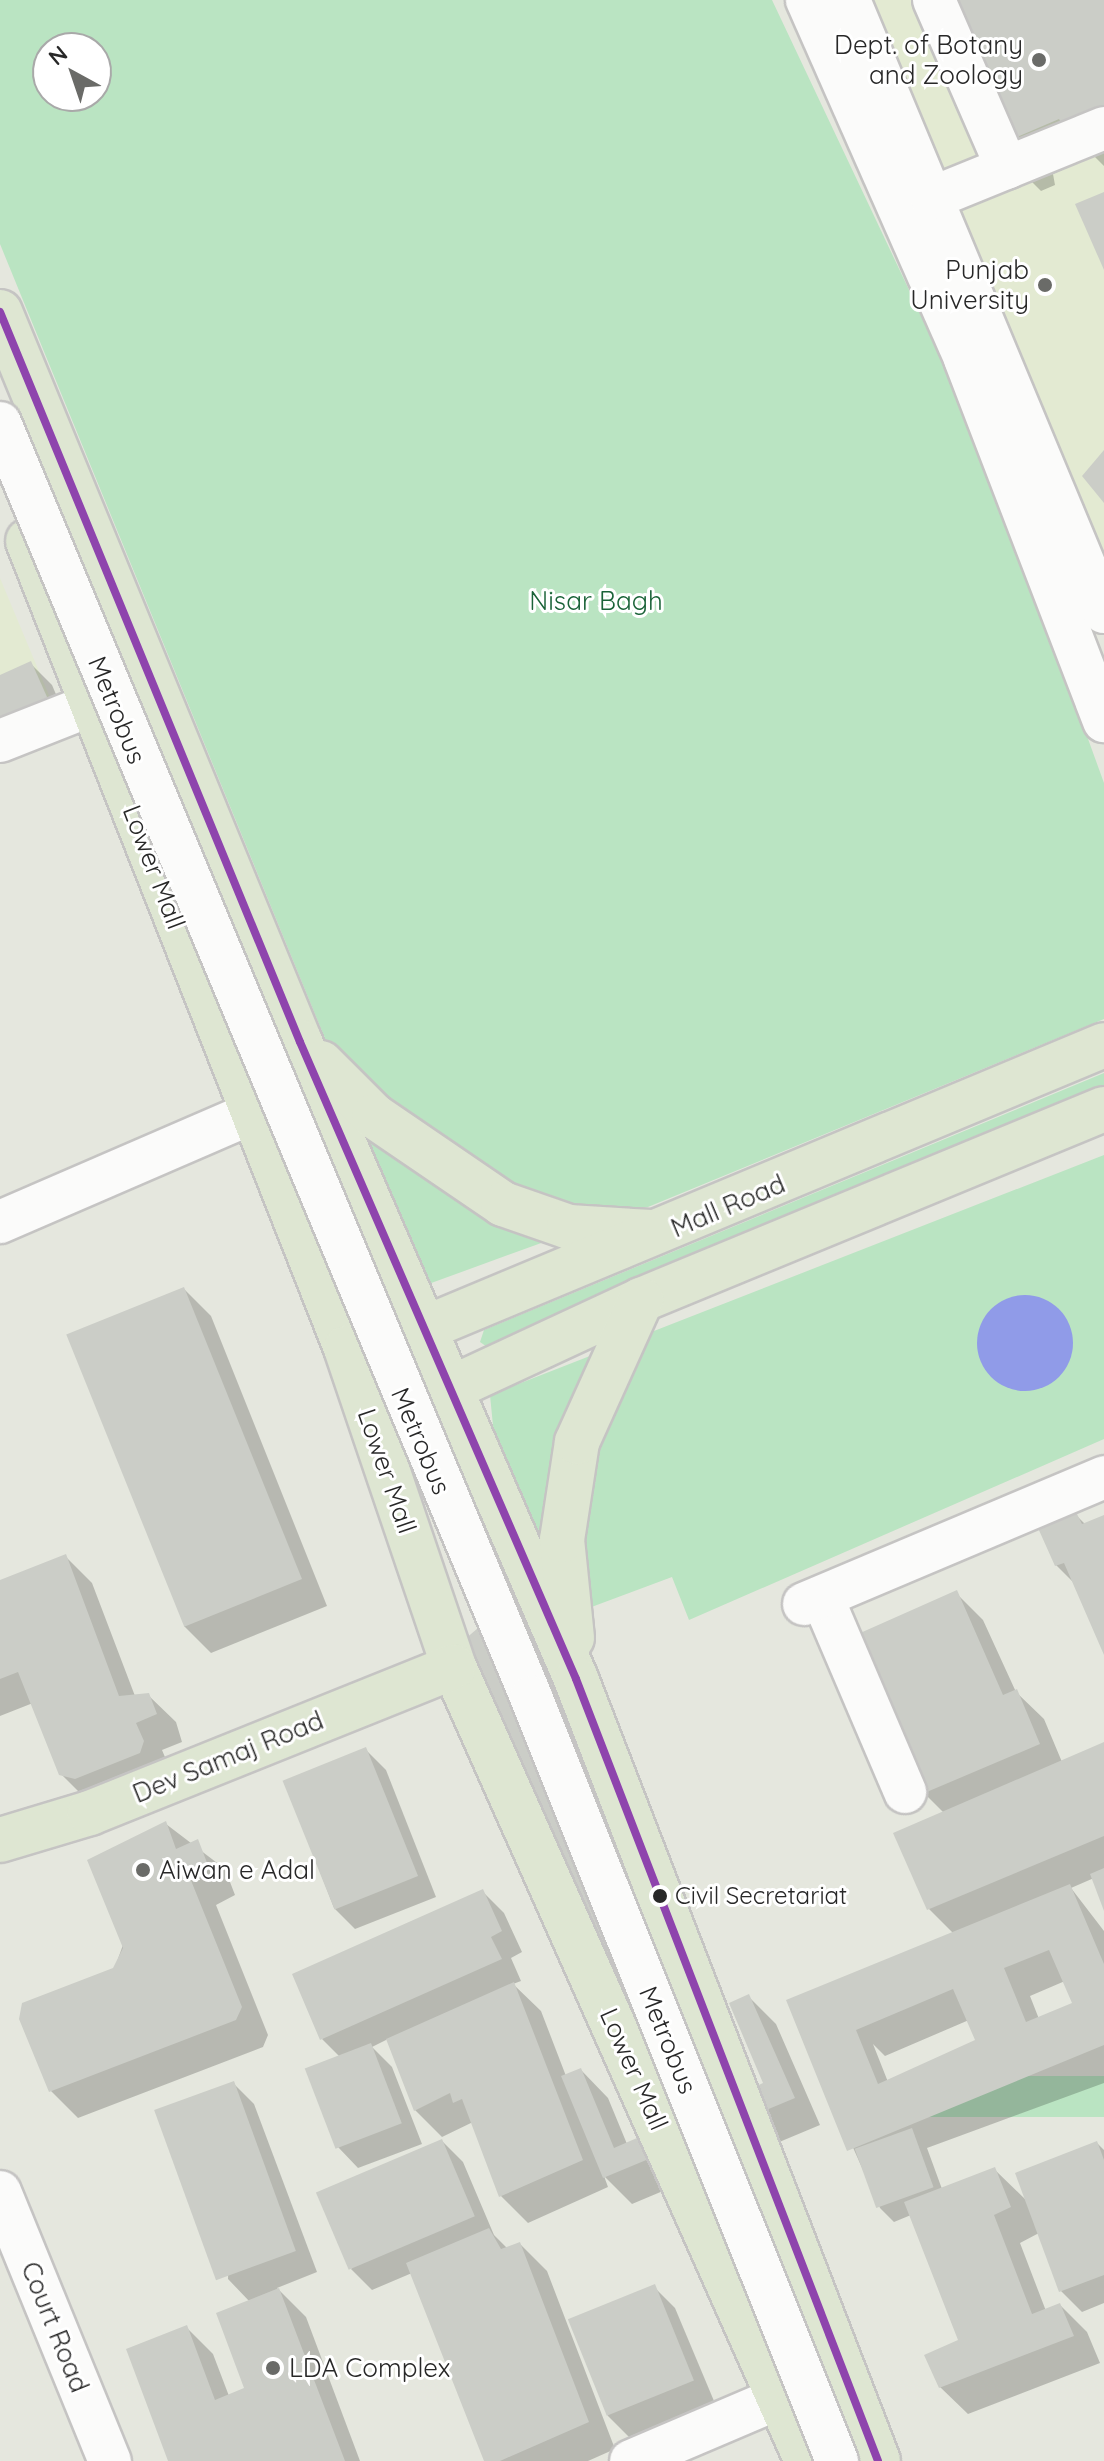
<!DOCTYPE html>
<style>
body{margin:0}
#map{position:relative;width:1104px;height:2461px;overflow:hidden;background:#e5e7de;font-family:Quicksand,sans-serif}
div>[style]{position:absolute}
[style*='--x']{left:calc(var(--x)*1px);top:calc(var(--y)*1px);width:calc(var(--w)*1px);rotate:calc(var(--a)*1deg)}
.education>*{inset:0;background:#e3ead2}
.green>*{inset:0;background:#bae4c2;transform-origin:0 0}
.water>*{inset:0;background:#909be8}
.round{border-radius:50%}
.shadow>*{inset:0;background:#0003}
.building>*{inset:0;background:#cbcdc7;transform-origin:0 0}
.roads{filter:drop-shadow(2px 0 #c5c4c3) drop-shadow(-2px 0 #c5c4c3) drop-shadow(0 2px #c5c4c3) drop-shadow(0 -2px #c5c4c3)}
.minor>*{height:42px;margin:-21px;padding:0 21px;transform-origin:21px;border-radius:21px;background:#fbfbfa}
.major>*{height:44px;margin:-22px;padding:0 22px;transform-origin:22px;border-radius:22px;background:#dee6d2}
.bridges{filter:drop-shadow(2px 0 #c5c4c3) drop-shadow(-2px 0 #c5c4c3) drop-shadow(0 2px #c5c4c3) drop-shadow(0 -2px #c5c4c3)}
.minor-bridge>*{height:42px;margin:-21px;padding:0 21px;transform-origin:21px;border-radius:21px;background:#fbfbfa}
.bus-1>*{height:8px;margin:-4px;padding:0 4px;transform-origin:4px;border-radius:4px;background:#8e44ad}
.dots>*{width:22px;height:22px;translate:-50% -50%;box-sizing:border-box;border:4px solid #fff;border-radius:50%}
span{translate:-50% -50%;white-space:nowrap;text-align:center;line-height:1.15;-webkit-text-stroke:6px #fff;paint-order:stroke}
.bus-label{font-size:24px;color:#282828}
.left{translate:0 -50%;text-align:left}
.poi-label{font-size:26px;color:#282828}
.right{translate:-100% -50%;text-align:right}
.park-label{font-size:26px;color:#1a6338}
.street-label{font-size:26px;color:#282828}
.north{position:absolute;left:32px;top:32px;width:80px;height:80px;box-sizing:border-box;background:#fff;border:2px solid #a9a9a9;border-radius:50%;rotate:320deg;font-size:22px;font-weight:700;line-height:32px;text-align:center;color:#282828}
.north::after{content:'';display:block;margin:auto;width:28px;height:36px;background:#6a6b68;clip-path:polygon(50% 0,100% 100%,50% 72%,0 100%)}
</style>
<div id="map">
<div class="education">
<div style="clip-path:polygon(866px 0,1104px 0,1104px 571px)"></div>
<div style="clip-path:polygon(0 578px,53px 705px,0 728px)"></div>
</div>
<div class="green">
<div style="clip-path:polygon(evenodd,0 0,772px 0,979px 438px,1104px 783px,1104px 1019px,648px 1207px,601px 1210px,516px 1193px,335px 1063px,0 244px,0 0,48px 48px,96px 48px,96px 96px,48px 96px,48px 48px)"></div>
<div style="clip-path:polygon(1104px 1073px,1104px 1091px,490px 1349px,480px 1342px,484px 1330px)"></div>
<div style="clip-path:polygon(353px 1117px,539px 1232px,544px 1242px,423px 1286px)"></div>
<div style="clip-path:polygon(1104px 1155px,1104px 1439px,689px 1620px,672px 1577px,562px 1618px,494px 1436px,490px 1395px)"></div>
<div style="left:1104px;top:2076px;width:41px;height:196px;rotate:90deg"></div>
</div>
<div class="water">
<div class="round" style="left:977px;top:1295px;width:96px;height:96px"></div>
</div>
<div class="shadow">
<div style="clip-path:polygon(1104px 0,1104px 166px,1094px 156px,1053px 174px,1055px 185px,1041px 191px,1004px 154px)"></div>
<div style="clip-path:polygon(31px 664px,52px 685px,70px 727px,0 677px)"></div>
<div style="clip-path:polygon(184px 1289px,211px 1316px,327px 1606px,211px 1653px,184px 1626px)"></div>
<div style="clip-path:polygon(1075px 1514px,1086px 1525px,1104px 1517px,1104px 1650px,1075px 1584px,1056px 1565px)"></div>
<div style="clip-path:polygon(65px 1556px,92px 1583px,135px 1696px,148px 1695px,176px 1722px,182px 1742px,162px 1750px,170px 1769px,89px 1802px,61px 1774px,33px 1703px,0 1716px,0 1582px)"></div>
<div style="clip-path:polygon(evenodd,956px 1593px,983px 1620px,1016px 1692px,1044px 1719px,1062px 1762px,1104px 1744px,1104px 1906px,1094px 1878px,1071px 1888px,1104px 1931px,1104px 2083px,927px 2148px,942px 2189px,994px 2169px,1028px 2202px,1097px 2143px,1104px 2150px,1104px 2303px,1082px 2312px,1061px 2291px,1039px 2233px,1020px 2243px,1046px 2311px,1060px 2305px,1087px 2332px,1100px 2363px,968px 2414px,940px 2387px,961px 2341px,911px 2215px,894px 2222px,880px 2208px,788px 2002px,954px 1934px,929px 1909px,944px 1813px,924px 1793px,956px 1593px,1065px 1981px,1074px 2004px,1039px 2019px,1030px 1996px,1065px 1981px,956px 1593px,969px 2020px,977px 2041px,888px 2082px,873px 2044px,885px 2056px,969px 2020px)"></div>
<div style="clip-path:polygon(365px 1749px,386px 1770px,436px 1897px,355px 1929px,334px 1908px,285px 1781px)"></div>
<div style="clip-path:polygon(166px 1824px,225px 1869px,235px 1895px,216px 1905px,268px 2035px,263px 2047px,78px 2118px,51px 2091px,21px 2019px,114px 1970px)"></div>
<div style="clip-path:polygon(483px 1892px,504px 1913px,522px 1952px,511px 1958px,521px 1981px,513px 1984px,541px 2011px,566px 2076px,581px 2070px,608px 2098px,627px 2144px,765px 2084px,749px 1997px,776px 2024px,820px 2125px,632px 2204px,604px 2176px,608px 2187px,528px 2223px,501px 2196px,473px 2122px,442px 2137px,415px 2110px,388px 2039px,372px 2047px,392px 2067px,422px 2144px,358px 2168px,338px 2147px,341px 2058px,322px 2039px)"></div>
<div style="clip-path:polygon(233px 2083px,254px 2104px,317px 2272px,277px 2288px,306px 2317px,360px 2461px,170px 2461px,186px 2327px,213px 2354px,229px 2396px,247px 2389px,250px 2302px,228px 2279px)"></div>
<div style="clip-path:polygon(442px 2141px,463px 2162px,494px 2235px,508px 2249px,520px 2244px,547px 2271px,615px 2449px,588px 2461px,486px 2461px,412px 2273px,372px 2290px,351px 2269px)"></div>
<div style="clip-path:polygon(654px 2287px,675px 2308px,714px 2401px,629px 2437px,608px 2416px,571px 2324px)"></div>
</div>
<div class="building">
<div style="clip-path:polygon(951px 0,1104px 0,1104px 128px,1065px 130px,1059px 119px,1017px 137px,1019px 148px)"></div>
<div style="clip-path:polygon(1104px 192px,1104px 270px,1075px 204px)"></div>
<div style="clip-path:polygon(1104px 450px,1104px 503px,1082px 476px)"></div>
<div style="clip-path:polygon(31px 661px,51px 706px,0 727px,0 675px)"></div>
<div style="left:184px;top:1287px;width:315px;height:127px;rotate:68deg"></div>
<div style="clip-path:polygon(1076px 1512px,1082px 1524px,1104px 1515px,1104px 1655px,1064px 1563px,1055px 1566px,1038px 1528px)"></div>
<div style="clip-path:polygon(66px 1554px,119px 1696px,149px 1693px,157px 1714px,136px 1723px,144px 1741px,140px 1753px,75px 1779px,59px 1775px,18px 1672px,0 1679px,0 1580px)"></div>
<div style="clip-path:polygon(957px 1590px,1003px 1695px,1017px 1689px,1040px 1744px,922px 1794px,858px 1634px)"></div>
<div style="clip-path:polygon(530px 1615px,725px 2101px,763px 2083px,729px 2003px,749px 1994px,795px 2098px,603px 2178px,561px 2076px,581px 2068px,614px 2148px,660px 2128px,464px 1640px,492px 1616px)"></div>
<div style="clip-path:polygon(1104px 1742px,1104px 1836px,927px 1910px,893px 1833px)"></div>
<div style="left:366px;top:1747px;width:139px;height:90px;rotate:68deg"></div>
<div style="clip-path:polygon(166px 1821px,176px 1849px,198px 1839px,209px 1868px,190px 1878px,242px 2007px,236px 2020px,49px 2092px,19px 2019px,22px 2003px,113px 1968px,123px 1948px,87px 1860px)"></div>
<div style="clip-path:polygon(1104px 1868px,1104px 1911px,1090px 1874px)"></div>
<div style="clip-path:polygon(evenodd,1070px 1884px,1104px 1964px,1104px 2045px,847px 2151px,786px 2000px,1070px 1884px,1049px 1950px,1072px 2003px,1026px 2022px,1004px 1968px,1049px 1950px,1070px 1884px,953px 1989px,975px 2040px,878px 2084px,856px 2030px,953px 1989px)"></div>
<div style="clip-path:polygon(483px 1889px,502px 1931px,491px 1937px,502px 1959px,320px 2040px,292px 1974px)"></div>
<div style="clip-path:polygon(514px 1982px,583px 2160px,499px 2197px,462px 2099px,453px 2103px,450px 2093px,414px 2111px,386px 2039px)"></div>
<div style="left:371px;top:2043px;width:86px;height:71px;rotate:69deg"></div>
<div style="left:234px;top:2081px;width:181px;height:85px;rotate:70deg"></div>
<div style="left:912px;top:2128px;width:63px;height:61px;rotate:70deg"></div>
<div style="left:442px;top:2139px;width:84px;height:137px;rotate:67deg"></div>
<div style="clip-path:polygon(1097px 2141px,1104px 2160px,1104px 2275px,1059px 2292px,1015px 2173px)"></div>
<div style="clip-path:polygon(995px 2167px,1011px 2207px,994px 2215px,1032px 2314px,1060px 2303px,1074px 2336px,939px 2388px,924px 2355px,958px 2340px,904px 2202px)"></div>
<div style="clip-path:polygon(489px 2228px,501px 2249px,520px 2242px,589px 2422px,500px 2461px,484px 2461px,406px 2263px)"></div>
<div style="left:655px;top:2284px;width:104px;height:94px;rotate:68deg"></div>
<div style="clip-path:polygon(279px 2288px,345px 2461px,168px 2461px,126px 2349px,187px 2325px,215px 2400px,244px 2388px,216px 2313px)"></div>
</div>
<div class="roads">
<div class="minor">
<div style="--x:807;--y:0;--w:392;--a:66.2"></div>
<div style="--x:965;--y:359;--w:388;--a:69"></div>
<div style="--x:849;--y:0;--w:663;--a:67.38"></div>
<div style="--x:934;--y:0;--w:183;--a:66.5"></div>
<div style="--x:932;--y:198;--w:186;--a:-22.1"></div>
<div style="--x:0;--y:741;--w:98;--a:-21.6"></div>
<div style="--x:0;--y:1222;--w:271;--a:-23.4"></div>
<div style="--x:822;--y:1597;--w:212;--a:66.9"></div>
<div style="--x:804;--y:1604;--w:326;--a:-22.9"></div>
<div style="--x:0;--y:2192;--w:291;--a:67.8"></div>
<div style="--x:631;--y:2461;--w:163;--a:-23.1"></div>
</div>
<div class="major">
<div style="--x:0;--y:312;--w:789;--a:67.66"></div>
<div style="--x:300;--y:1042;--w:694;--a:66.57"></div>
<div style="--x:576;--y:1679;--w:838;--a:68.88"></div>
<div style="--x:28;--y:541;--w:867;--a:68.49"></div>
<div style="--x:346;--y:1348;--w:337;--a:71.3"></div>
<div style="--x:454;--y:1667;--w:869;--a:66.03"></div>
<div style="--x:321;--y:1063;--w:75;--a:45"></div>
<div style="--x:374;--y:1116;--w:156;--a:34.3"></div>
<div style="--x:503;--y:1204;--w:70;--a:19.2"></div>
<div style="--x:569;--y:1227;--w:82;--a:3.5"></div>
<div style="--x:404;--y:1337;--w:758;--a:-22.64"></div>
<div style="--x:426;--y:1400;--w:237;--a:-24.9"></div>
<div style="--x:641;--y:1300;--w:501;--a:-22.42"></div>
<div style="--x:572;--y:1638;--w:99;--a:-95.8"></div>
<div style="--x:562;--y:1540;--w:99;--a:-81.3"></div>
<div style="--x:577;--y:1442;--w:156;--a:-65.7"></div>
<div style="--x:0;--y:1840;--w:94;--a:-16.7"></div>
<div style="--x:90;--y:1813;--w:392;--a:-21.9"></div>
</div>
</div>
<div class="bridges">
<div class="minor-bridge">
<div style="--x:0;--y:423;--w:1380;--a:67.37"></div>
<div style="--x:531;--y:1697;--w:823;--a:68.17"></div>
</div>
</div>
<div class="bus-1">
<div style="--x:0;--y:312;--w:789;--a:67.66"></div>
<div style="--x:300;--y:1042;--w:694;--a:66.57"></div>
<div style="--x:576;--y:1679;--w:838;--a:68.88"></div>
</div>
<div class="dots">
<div style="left:1039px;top:60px;background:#6a6b68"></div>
<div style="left:1045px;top:285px;background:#6a6b68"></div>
<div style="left:143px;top:1870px;background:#6a6b68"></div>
<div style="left:660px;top:1896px;background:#282828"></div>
<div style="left:273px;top:2368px;background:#6a6b68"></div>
</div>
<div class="bus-label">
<span class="left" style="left:675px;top:1896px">Civil Secretariat</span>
</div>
<div class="poi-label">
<span class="right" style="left:1023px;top:60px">Dept. of Botany<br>and Zoology</span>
<span class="right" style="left:1029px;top:285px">Punjab<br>University</span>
<span class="left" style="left:159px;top:1870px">Aiwan e Adal</span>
<span class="left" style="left:289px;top:2368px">LDA Complex</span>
</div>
<div class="park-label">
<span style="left:596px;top:601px">Nisar Bagh</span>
</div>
<div class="street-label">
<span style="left:117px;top:710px;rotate:68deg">Metrobus</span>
<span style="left:154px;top:867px;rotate:69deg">Lower Mall</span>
<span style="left:728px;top:1206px;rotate:-23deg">Mall Road</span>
<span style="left:421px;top:1441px;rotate:67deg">Metrobus</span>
<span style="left:387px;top:1471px;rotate:71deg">Lower Mall</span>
<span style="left:228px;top:1757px;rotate:-22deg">Dev Samaj Road</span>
<span style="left:668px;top:2040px;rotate:68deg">Metrobus</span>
<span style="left:634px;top:2069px;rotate:66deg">Lower Mall</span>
<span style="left:55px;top:2327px;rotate:68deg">Court Road</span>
</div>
<div class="north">N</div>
</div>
